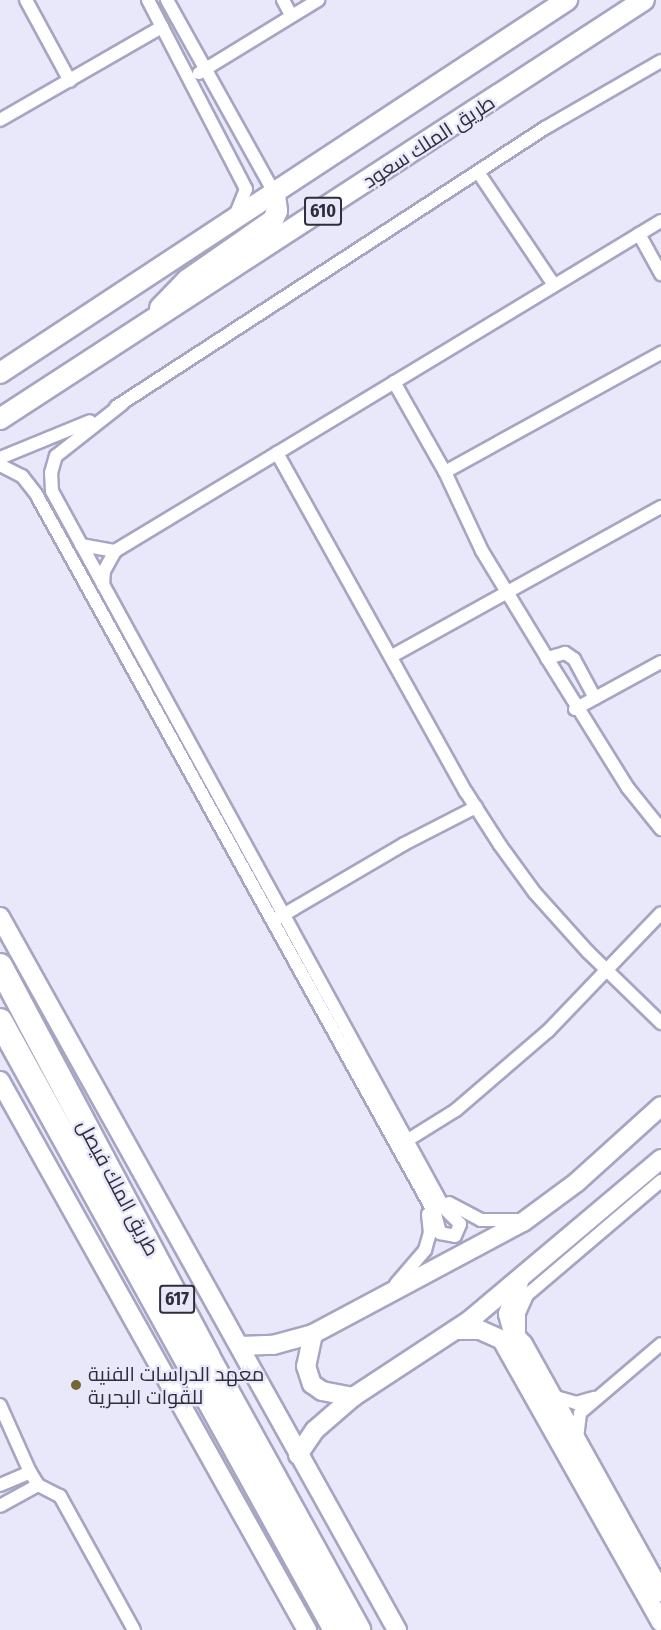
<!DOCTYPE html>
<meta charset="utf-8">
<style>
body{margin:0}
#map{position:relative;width:661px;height:1630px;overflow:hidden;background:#e9e8fb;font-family:"Fira Sans Condensed",Cairo,sans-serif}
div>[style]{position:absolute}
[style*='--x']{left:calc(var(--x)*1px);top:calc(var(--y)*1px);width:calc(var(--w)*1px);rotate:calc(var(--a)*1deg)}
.roads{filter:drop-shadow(2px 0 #a6a5c2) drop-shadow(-2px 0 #a6a5c2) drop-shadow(0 2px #a6a5c2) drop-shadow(0 -2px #a6a5c2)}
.street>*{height:12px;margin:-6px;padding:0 6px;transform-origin:6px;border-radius:6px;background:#fff}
.secondary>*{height:18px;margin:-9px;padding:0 9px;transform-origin:9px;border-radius:9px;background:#fff}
.primary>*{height:20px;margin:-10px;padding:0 10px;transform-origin:10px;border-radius:10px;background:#fff}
.highway>*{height:24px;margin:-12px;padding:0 12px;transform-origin:12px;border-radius:12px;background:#fff}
.dots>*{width:16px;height:16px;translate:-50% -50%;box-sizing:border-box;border:3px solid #e9e8fb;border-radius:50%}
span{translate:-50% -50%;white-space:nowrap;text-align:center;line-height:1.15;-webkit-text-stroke:4.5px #e9e8fb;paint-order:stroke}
.shield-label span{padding:2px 4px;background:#e9e8fb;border:2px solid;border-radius:4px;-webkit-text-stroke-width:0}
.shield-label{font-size:18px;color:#2e2e3a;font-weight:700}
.street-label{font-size:20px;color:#2e2e3a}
.poi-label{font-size:20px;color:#2e2e3a}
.left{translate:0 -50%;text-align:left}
</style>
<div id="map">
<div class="roads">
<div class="street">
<div style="--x:26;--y:0;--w:92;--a:61.5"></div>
<div style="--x:148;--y:0;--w:213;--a:62.6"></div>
<div style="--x:246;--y:189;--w:27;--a:112"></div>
<div style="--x:167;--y:0;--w:222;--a:60.9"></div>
<div style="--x:283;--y:0;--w:17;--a:62"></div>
<div style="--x:199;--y:73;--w:140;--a:-31.5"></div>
<div style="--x:0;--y:120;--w:187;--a:-29.9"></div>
<div style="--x:478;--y:172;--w:136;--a:56.1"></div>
<div style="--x:639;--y:234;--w:46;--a:61.2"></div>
<div style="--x:394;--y:382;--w:103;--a:60.5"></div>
<div style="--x:445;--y:472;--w:87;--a:64.9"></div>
<div style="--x:482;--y:551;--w:125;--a:58.7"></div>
<div style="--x:116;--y:407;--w:512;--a:-33.04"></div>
<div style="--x:545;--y:128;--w:134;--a:-30"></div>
<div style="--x:277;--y:453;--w:388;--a:60.9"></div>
<div style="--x:466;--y:792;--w:63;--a:57.3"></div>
<div style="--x:500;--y:845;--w:59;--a:53.9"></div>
<div style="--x:535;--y:893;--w:79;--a:48.1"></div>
<div style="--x:588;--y:952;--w:102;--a:44.2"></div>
<div style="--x:0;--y:458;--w:97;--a:-22.3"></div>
<div style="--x:0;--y:465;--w:25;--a:27"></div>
<div style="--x:22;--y:476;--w:23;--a:52"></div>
<div style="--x:36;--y:494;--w:823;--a:61.01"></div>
<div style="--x:435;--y:1214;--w:20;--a:75"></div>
<div style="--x:440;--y:1233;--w:15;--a:11"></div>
<div style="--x:455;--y:1236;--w:13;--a:-67"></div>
<div style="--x:460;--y:1224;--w:23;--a:-135"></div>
<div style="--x:444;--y:1208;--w:817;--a:-118.67"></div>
<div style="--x:52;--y:491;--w:18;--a:-93"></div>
<div style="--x:51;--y:473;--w:18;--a:-74"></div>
<div style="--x:56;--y:456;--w:84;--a:-38.2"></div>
<div style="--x:445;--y:472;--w:247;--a:-28.9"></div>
<div style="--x:81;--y:545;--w:35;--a:10"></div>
<div style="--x:115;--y:551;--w:638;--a:-31.15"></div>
<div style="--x:103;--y:585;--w:14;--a:-86"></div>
<div style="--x:104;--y:571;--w:23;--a:-61"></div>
<div style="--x:392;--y:656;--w:308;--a:-29"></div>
<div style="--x:595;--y:698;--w:44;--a:-118.3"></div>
<div style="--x:574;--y:659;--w:11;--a:-146"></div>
<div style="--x:565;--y:653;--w:19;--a:164"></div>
<div style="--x:547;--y:658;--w:153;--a:58.1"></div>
<div style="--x:628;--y:788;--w:53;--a:51.2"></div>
<div style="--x:575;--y:709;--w:98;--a:-28.7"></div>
<div style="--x:278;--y:918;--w:146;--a:-30.4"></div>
<div style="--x:404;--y:844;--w:81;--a:-27.2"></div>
<div style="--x:403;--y:1143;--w:62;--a:-31.9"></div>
<div style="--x:456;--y:1110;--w:121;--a:-40.7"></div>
<div style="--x:548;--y:1031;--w:163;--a:-46.2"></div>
<div style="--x:449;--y:1203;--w:36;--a:28"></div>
<div style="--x:481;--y:1220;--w:39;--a:0"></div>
<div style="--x:396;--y:1284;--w:45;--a:-49.5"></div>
<div style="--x:425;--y:1250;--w:18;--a:-74"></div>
<div style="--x:430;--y:1233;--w:19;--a:-96"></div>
<div style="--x:519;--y:1332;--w:19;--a:-90"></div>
<div style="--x:519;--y:1313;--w:20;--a:-66"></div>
<div style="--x:527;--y:1295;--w:176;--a:-40.4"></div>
<div style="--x:552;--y:1396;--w:25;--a:16"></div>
<div style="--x:576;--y:1403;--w:19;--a:-16"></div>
<div style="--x:0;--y:1405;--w:73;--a:65.9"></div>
<div style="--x:577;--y:1438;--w:25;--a:-83"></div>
<div style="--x:580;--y:1413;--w:106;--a:-40.4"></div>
<div style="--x:0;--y:1485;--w:33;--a:-23"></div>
<div style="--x:30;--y:1472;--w:15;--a:58"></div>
<div style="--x:38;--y:1485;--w:43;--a:151.1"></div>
<div style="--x:38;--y:1485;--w:25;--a:27"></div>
<div style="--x:60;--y:1496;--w:153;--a:61.1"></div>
</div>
<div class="secondary">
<div style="--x:0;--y:917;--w:816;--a:60.89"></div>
<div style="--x:0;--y:1081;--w:629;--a:60.79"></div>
<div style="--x:519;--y:1282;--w:34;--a:109"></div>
<div style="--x:508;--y:1314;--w:20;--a:75"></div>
<div style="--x:513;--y:1333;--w:15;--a:48"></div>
<div style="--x:523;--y:1344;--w:284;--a:60.9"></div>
<div style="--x:456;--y:1330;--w:24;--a:0"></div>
<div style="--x:480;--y:1330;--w:24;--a:24"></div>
<div style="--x:502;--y:1340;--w:324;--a:60.6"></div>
<div style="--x:313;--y:1334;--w:33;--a:102"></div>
<div style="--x:306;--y:1366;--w:19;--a:72"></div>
<div style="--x:312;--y:1384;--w:12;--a:35"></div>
<div style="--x:322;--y:1391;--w:32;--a:11"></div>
<div style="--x:240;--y:1346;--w:33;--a:-2"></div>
<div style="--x:273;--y:1345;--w:41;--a:-15.4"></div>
<div style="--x:313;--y:1334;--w:238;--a:-28.1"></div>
<div style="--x:523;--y:1222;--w:67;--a:-36.5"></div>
<div style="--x:577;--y:1182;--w:113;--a:-42.1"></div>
<div style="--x:298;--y:1455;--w:30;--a:-56"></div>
<div style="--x:315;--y:1430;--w:50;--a:-41"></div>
<div style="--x:353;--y:1397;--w:140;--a:-33.3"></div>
<div style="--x:470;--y:1320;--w:250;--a:-40.1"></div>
</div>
<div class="primary">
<div style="--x:160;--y:308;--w:39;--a:-46"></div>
<div style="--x:187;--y:280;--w:105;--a:-34.9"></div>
<div style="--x:273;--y:220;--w:10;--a:-66"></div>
<div style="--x:277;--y:211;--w:17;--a:-97"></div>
<div style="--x:0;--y:373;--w:679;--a:-33.34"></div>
<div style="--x:0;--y:419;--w:768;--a:-33.05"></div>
</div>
<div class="highway">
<div style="--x:0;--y:966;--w:442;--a:62"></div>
<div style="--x:207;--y:1356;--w:313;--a:61.1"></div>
<div style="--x:0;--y:1021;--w:696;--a:61.11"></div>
</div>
</div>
<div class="dots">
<div style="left:76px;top:1385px;background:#746734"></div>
</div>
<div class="shield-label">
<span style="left:323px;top:211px">610</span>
<span style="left:177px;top:1299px">617</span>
</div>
<div class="street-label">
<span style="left:429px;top:142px;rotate:-33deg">طريق الملك سعود</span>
<span style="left:118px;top:1188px;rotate:62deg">طريق الملك فيصل</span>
</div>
<div class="poi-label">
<span class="left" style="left:88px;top:1386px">معهد الدراسات الفنية<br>للقوات البحرية</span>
</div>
</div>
